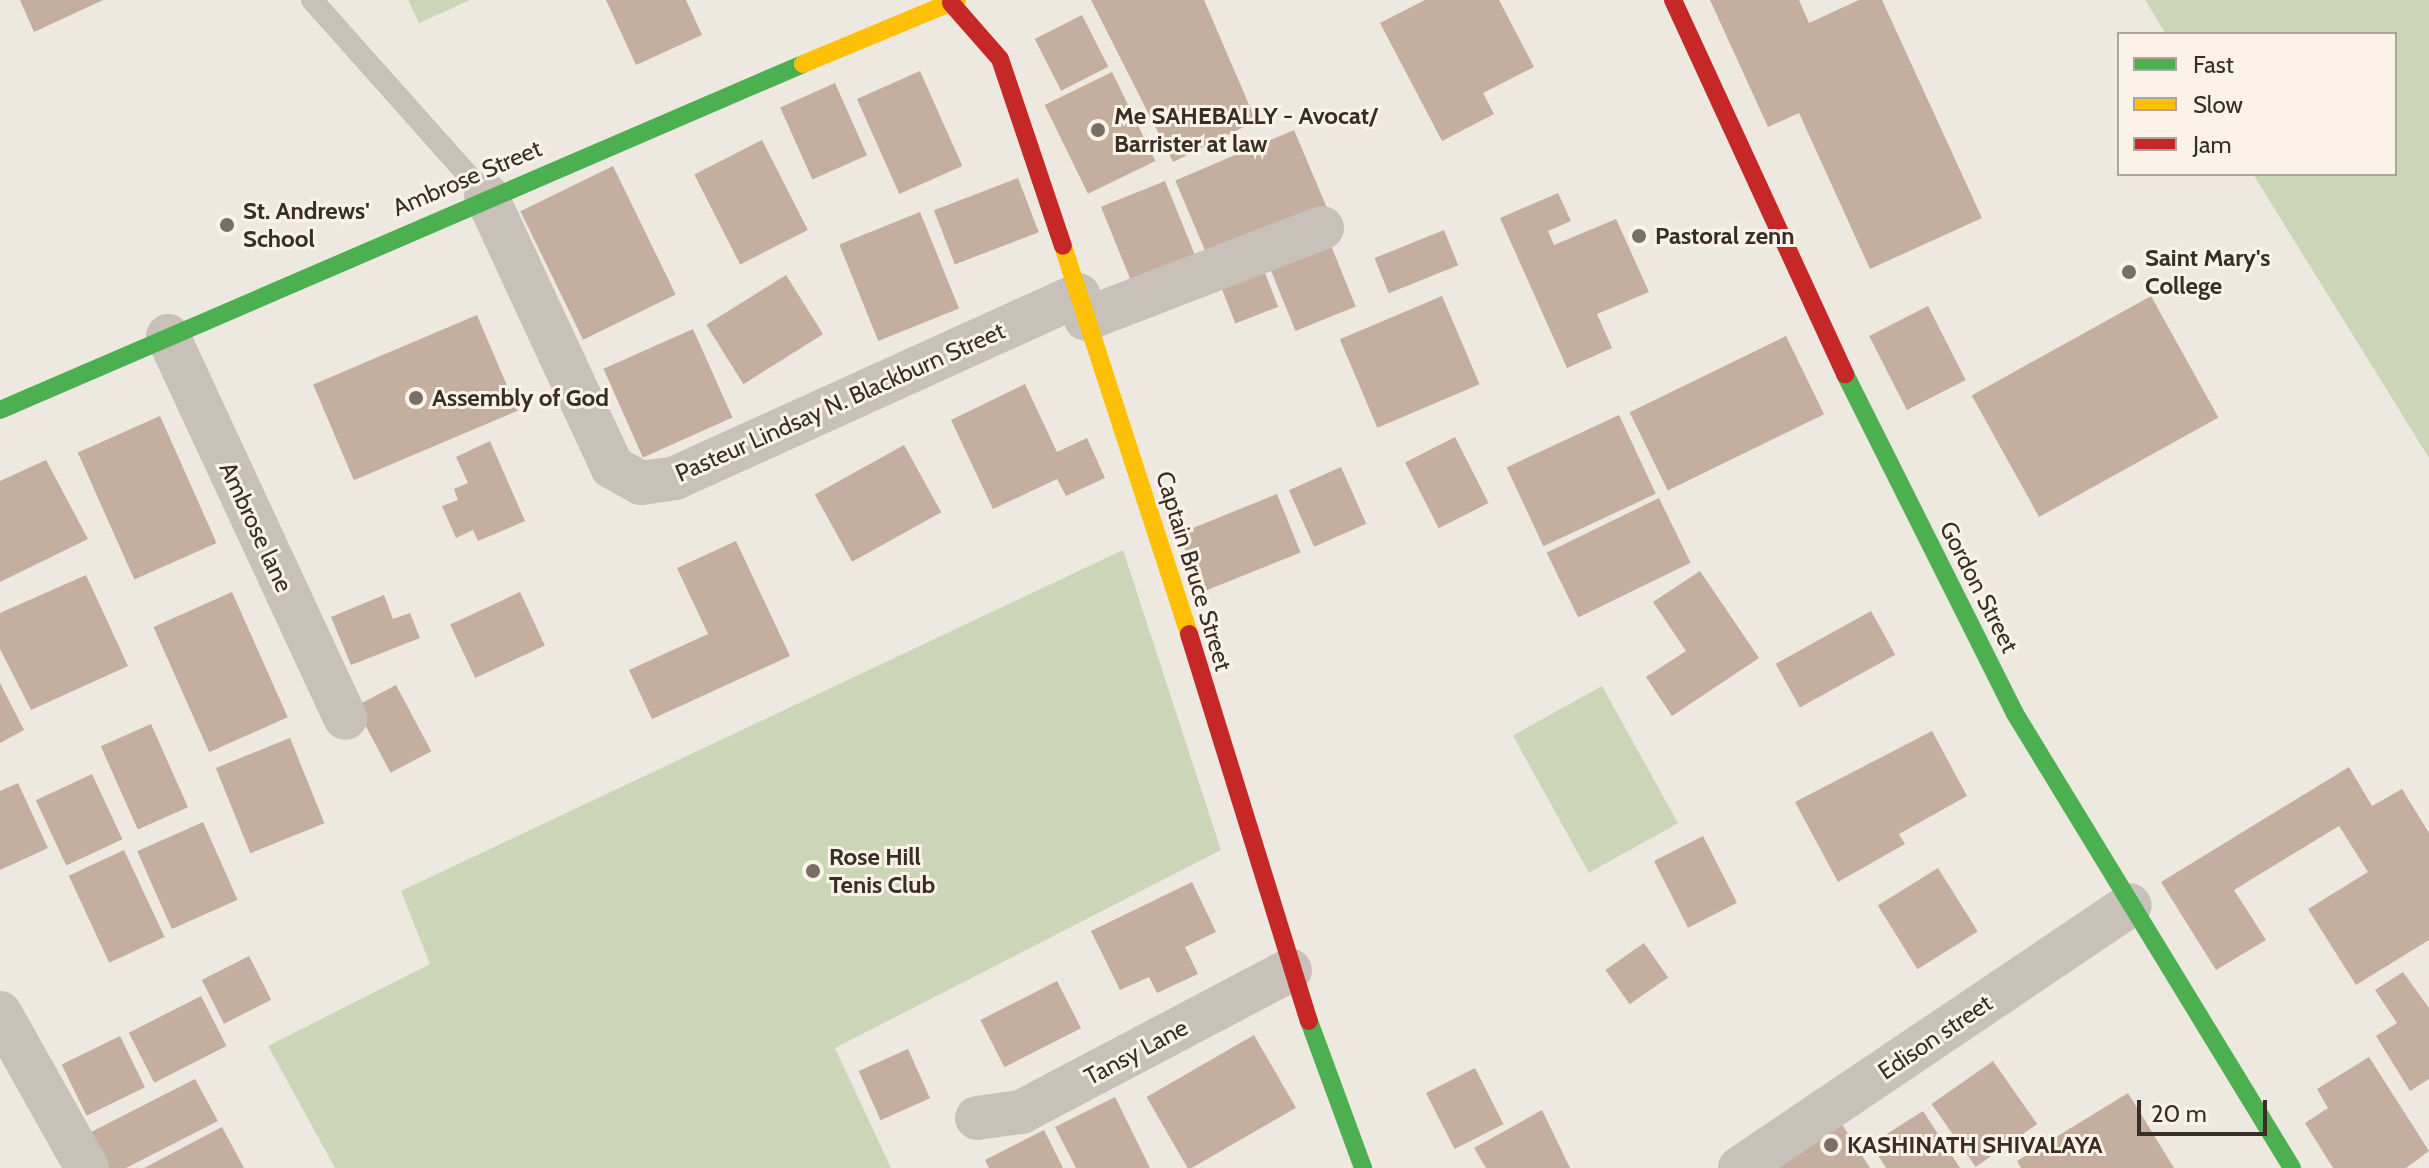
<!DOCTYPE html>
<style>
body{margin:0}
#map{position:relative;width:2429px;height:1168px;overflow:hidden;background:#eee9e0;font-family:Cabin,sans-serif}
div>[style]{position:absolute}
[style*='--x']{left:calc(var(--x)*1px);top:calc(var(--y)*1px);width:calc(var(--w)*1px);rotate:calc(var(--a)*1deg)}
.green>*{inset:0;background:#cdd5b9;transform-origin:0 0}
.building>*{inset:0;background:#c3aea0;transform-origin:0 0}
.lane>*{height:22px;margin:-11px;padding:0 11px;transform-origin:11px;border-radius:11px;background:#c7c1b9}
.street>*{height:44px;margin:-22px;padding:0 22px;transform-origin:22px;border-radius:22px;background:#c7c1b9}
.fast>*{height:18px;margin:-9px;padding:0 9px;transform-origin:9px;border-radius:9px;background:#4caf50}
.slow>*{height:18px;margin:-9px;padding:0 9px;transform-origin:9px;border-radius:9px;background:#ffc107}
.jam>*{height:18px;margin:-9px;padding:0 9px;transform-origin:9px;border-radius:9px;background:#c62828}
.dots>*{width:22px;height:22px;translate:-50% -50%;box-sizing:border-box;border:4px solid #fbf3e7;border-radius:50%}
span{translate:-50% -50%;white-space:nowrap;text-align:center;line-height:1.15;-webkit-text-stroke:6px #fbf3e7;paint-order:stroke}
.poi-label{font-size:24px;color:#382e27;font-weight:700}
.left{translate:0 -50%;text-align:left}
.street-label{font-size:24px;color:#382e27}
.legend{position:absolute;left:2117px;top:32px;width:280px;height:144px;box-sizing:border-box;background:#fbf3e7;border:2px solid #ada49a;margin:0;padding:10px 14px;list-style:none;font-size:24px;color:#382e27}
.legend li{display:flex;align-items:center;gap:16px;height:40px}
.legend b{width:40px;border:2px solid #ada49a}
.scale{position:absolute;left:2137px;top:1100px;width:130px;height:36px;box-sizing:border-box;border:4px solid #382e27;border-top:0;padding-left:10px;font-size:24px;line-height:28px;white-space:nowrap;color:#382e27;-webkit-text-stroke:6px #fbf3e7;paint-order:stroke}
</style>
<div id="map">
<div class="green">
<div style="clip-path:polygon(408px 0,470px 0,419px 23px)"></div>
<div style="clip-path:polygon(2145px 0,2429px 0,2429px 458px,2253px 174px,2395px 174px,2395px 34px,2166px 34px)"></div>
<div style="clip-path:polygon(1123px 550px,1221px 850px,835px 1048px,891px 1168px,335px 1168px,268px 1046px,430px 964px,401px 891px)"></div>
<div style="left:1602px;top:686px;width:157px;height:102px;rotate:61deg"></div>
</div>
<div class="building">
<div style="clip-path:polygon(20px 0,103px 0,34px 32px)"></div>
<div style="clip-path:polygon(606px 0,686px 0,702px 35px,636px 65px)"></div>
<div style="clip-path:polygon(1091px 0,1204px 0,1256px 121px,1173px 162px)"></div>
<div style="clip-path:polygon(1425px 0,1499px 0,1534px 67px,1483px 93px,1494px 114px,1442px 141px,1380px 23px)"></div>
<div style="clip-path:polygon(1710px 0,1799px 0,1809px 23px,1859px 0,1882px 0,1982px 218px,1870px 269px,1799px 113px,1768px 127px)"></div>
<div style="left:1082px;top:15px;width:58px;height:53px;rotate:63deg"></div>
<div style="left:920px;top:71px;width:104px;height:69px;rotate:66deg"></div>
<div style="left:1112px;top:72px;width:99px;height:75px;rotate:64deg"></div>
<div style="left:835px;top:83px;width:79px;height:60px;rotate:66deg"></div>
<div style="left:1294px;top:130px;width:89px;height:129px;rotate:67deg"></div>
<div style="left:762px;top:140px;width:101px;height:76px;rotate:63deg"></div>
<div style="left:613px;top:166px;width:143px;height:103px;rotate:64deg"></div>
<div style="left:1018px;top:178px;width:58px;height:90px;rotate:69deg"></div>
<div style="left:1165px;top:181px;width:89px;height:69px;rotate:68deg"></div>
<div style="clip-path:polygon(1558px 193px,1571px 221px,1548px 231px,1554px 245px,1616px 219px,1649px 292px,1597px 314px,1612px 348px,1567px 368px,1500px 218px)"></div>
<div style="left:920px;top:212px;width:104px;height:87px;rotate:68deg"></div>
<div style="left:1444px;top:230px;width:38px;height:75px;rotate:68deg"></div>
<div style="left:1328px;top:238px;width:74px;height:65px;rotate:68deg"></div>
<div style="left:1262px;top:265px;width:45px;height:46px;rotate:69deg"></div>
<div style="left:786px;top:275px;width:70px;height:94px;rotate:58deg"></div>
<div style="left:1442px;top:296px;width:96px;height:111px;rotate:67deg"></div>
<div style="left:2151px;top:296px;width:139px;height:205px;rotate:61deg"></div>
<div style="left:1928px;top:306px;width:83px;height:66px;rotate:63deg"></div>
<div style="left:477px;top:315px;width:104px;height:178px;rotate:67deg"></div>
<div style="left:693px;top:329px;width:97px;height:98px;rotate:66deg"></div>
<div style="left:1786px;top:336px;width:87px;height:174px;rotate:64deg"></div>
<div style="clip-path:polygon(1025px 384px,1057px 452px,1087px 438px,1105px 478px,1066px 496px,1057px 479px,993px 509px,951px 420px)"></div>
<div style="left:1619px;top:415px;width:87px;height:124px;rotate:65deg"></div>
<div style="left:160px;top:416px;width:139px;height:90px;rotate:66deg"></div>
<div style="left:1455px;top:437px;width:74px;height:56px;rotate:63deg"></div>
<div style="clip-path:polygon(490px 441px,525px 521px,478px 541px,473px 530px,456px 538px,442px 506px,458px 500px,454px 489px,468px 483px,456px 457px)"></div>
<div style="left:904px;top:445px;width:77px;height:102px;rotate:61deg"></div>
<div style="clip-path:polygon(46px 460px,88px 539px,0 582px,0 481px)"></div>
<div style="left:1341px;top:467px;width:62px;height:57px;rotate:66deg"></div>
<div style="left:1277px;top:494px;width:63px;height:106px;rotate:68deg"></div>
<div style="left:1659px;top:498px;width:72px;height:125px;rotate:64deg"></div>
<div style="clip-path:polygon(736px 541px,790px 656px,652px 719px,629px 670px,708px 634px,677px 568px)"></div>
<div style="clip-path:polygon(1700px 571px,1759px 658px,1672px 716px,1646px 677px,1686px 651px,1653px 602px)"></div>
<div style="clip-path:polygon(86px 575px,128px 666px,31px 710px,0 649px,0 613px)"></div>
<div style="left:232px;top:592px;width:137px;height:86px;rotate:66deg"></div>
<div style="left:520px;top:592px;width:59px;height:77px;rotate:65deg"></div>
<div style="clip-path:polygon(384px 595px,393px 619px,410px 613px,420px 638px,351px 665px,331px 617px)"></div>
<div style="left:1871px;top:611px;width:50px;height:109px;rotate:61deg"></div>
<div style="clip-path:polygon(0 683px,24px 730px,0 743px)"></div>
<div style="left:396px;top:685px;width:75px;height:46px;rotate:62deg"></div>
<div style="left:151px;top:724px;width:91px;height:55px;rotate:66deg"></div>
<div style="clip-path:polygon(1932px 731px,1967px 796px,1899px 834px,1905px 844px,1838px 882px,1795px 802px)"></div>
<div style="left:290px;top:738px;width:92px;height:80px;rotate:68deg"></div>
<div style="clip-path:polygon(2349px 767px,2372px 806px,2402px 789px,2429px 833px,2429px 940px,2356px 985px,2308px 909px,2368px 872px,2339px 826px,2234px 890px,2266px 940px,2216px 970px,2161px 882px)"></div>
<div style="left:92px;top:774px;width:72px;height:62px;rotate:65deg"></div>
<div style="clip-path:polygon(18px 783px,48px 848px,0 870px,0 791px)"></div>
<div style="left:203px;top:822px;width:85px;height:72px;rotate:66deg"></div>
<div style="left:1703px;top:836px;width:75px;height:55px;rotate:63deg"></div>
<div style="left:124px;top:850px;width:96px;height:61px;rotate:65deg"></div>
<div style="left:1938px;top:868px;width:75px;height:71px;rotate:58deg"></div>
<div style="clip-path:polygon(1192px 882px,1216px 932px,1185px 947px,1198px 974px,1157px 993px,1149px 977px,1120px 990px,1091px 931px)"></div>
<div style="left:1644px;top:943px;width:42px;height:47px;rotate:55deg"></div>
<div style="left:249px;top:956px;width:49px;height:53px;rotate:63deg"></div>
<div style="clip-path:polygon(2403px 972px,2429px 1008px,2429px 1079px,2410px 1091px,2376px 1036px,2397px 1023px,2375px 990px)"></div>
<div style="left:1057px;top:981px;width:53px;height:86px;rotate:63deg"></div>
<div style="left:201px;top:996px;width:56px;height:81px;rotate:63deg"></div>
<div style="left:1254px;top:1035px;width:84px;height:124px;rotate:60deg"></div>
<div style="left:120px;top:1036px;width:57px;height:65px;rotate:64deg"></div>
<div style="left:908px;top:1049px;width:54px;height:54px;rotate:66deg"></div>
<div style="clip-path:polygon(2369px 1057px,2429px 1151px,2406px 1168px,2333px 1168px,2305px 1123px,2328px 1108px,2317px 1089px)"></div>
<div style="left:1993px;top:1061px;width:77px;height:75px;rotate:55deg"></div>
<div style="left:1475px;top:1068px;width:63px;height:55px;rotate:63deg"></div>
<div style="clip-path:polygon(195px 1079px,218px 1121px,126px 1168px,109px 1168px,91px 1132px)"></div>
<div style="clip-path:polygon(2128px 1093px,2174px 1168px,2021px 1168px,2017px 1161px)"></div>
<div style="clip-path:polygon(1115px 1097px,1150px 1168px,1076px 1168px,1055px 1127px)"></div>
<div style="clip-path:polygon(1542px 1110px,1570px 1168px,1486px 1168px,1474px 1148px)"></div>
<div style="clip-path:polygon(1923px 1111px,1960px 1168px,1886px 1168px,1871px 1144px)"></div>
<div style="clip-path:polygon(1841px 1123px,1870px 1168px,1768px 1168px)"></div>
<div style="clip-path:polygon(222px 1127px,244px 1168px,144px 1168px)"></div>
<div style="clip-path:polygon(1044px 1130px,1063px 1168px,989px 1168px,985px 1160px)"></div>
</div>
<div class="lane">
<div style="--x:312;--y:0;--w:261;--a:48.3"></div>
</div>
<div class="street">
<div style="--x:486;--y:195;--w:300;--a:65.1"></div>
<div style="--x:612;--y:467;--w:33;--a:29"></div>
<div style="--x:641;--y:483;--w:34;--a:-8"></div>
<div style="--x:675;--y:478;--w:443;--a:-24.4"></div>
<div style="--x:1086;--y:319;--w:253;--a:-21.1"></div>
<div style="--x:168;--y:336;--w:421;--a:65.1"></div>
<div style="--x:0;--y:1013;--w:178;--a:60.7"></div>
<div style="--x:977;--y:1118;--w:44;--a:-7.8"></div>
<div style="--x:1021;--y:1112;--w:304;--a:-27.8"></div>
<div style="--x:1740;--y:1168;--w:470;--a:-34"></div>
</div>
<div class="fast">
<div style="--x:1845;--y:374;--w:378;--a:63.4"></div>
<div style="--x:2014;--y:712;--w:534;--a:58.63"></div>
<div style="--x:0;--y:410;--w:874;--a:-23.31"></div>
<div style="--x:1309;--y:1021;--w:157;--a:69.8"></div>
</div>
<div class="slow">
<div style="--x:803;--y:64;--w:167;--a:-22.6"></div>
<div style="--x:1063;--y:246;--w:408;--a:72"></div>
</div>
<div class="jam">
<div style="--x:1673;--y:0;--w:412;--a:65.3"></div>
<div style="--x:951;--y:3;--w:74;--a:48.8"></div>
<div style="--x:1000;--y:59;--w:197;--a:71.4"></div>
<div style="--x:1189;--y:634;--w:405;--a:72.8"></div>
</div>
<div class="dots">
<div style="left:1098px;top:130px;background:#786f68"></div>
<div style="left:227px;top:225px;background:#786f68"></div>
<div style="left:1639px;top:236px;background:#786f68"></div>
<div style="left:2129px;top:272px;background:#786f68"></div>
<div style="left:416px;top:398px;background:#786f68"></div>
<div style="left:813px;top:871px;background:#786f68"></div>
<div style="left:1831px;top:1145px;background:#786f68"></div>
</div>
<div class="poi-label">
<span class="left" style="left:1114px;top:130px">Me SAHEBALLY - Avocat/<br>Barrister at law</span>
<span class="left" style="left:243px;top:225px">St. Andrews'<br>School</span>
<span class="left" style="left:1655px;top:236px">Pastoral zenn</span>
<span class="left" style="left:2145px;top:272px">Saint Mary's<br>College</span>
<span class="left" style="left:432px;top:398px">Assembly of God</span>
<span class="left" style="left:829px;top:871px">Rose Hill<br>Tenis Club</span>
<span class="left" style="left:1847px;top:1145px">KASHINATH SHIVALAYA</span>
</div>
<div class="street-label">
<span style="left:467px;top:178px;rotate:-23deg">Ambrose Street</span>
<span style="left:840px;top:402px;rotate:-24deg">Pasteur Lindsay N. Blackburn Street</span>
<span style="left:256px;top:527px;rotate:65deg">Ambrose lane</span>
<span style="left:1194px;top:571px;rotate:73deg">Captain Bruce Street</span>
<span style="left:1979px;top:587px;rotate:63deg">Gordon Street</span>
<span style="left:1935px;top:1037px;rotate:-34deg">Edison street</span>
<span style="left:1136px;top:1052px;rotate:-28deg">Tansy Lane</span>
</div>
<ul class="legend">
<li><b style="height:10px;background:#4caf50"></b>Fast</li>
<li><b style="height:10px;background:#ffc107"></b>Slow</li>
<li><b style="height:10px;background:#c62828"></b>Jam</li>
</ul>
<div class="scale">20 m</div>
</div>
